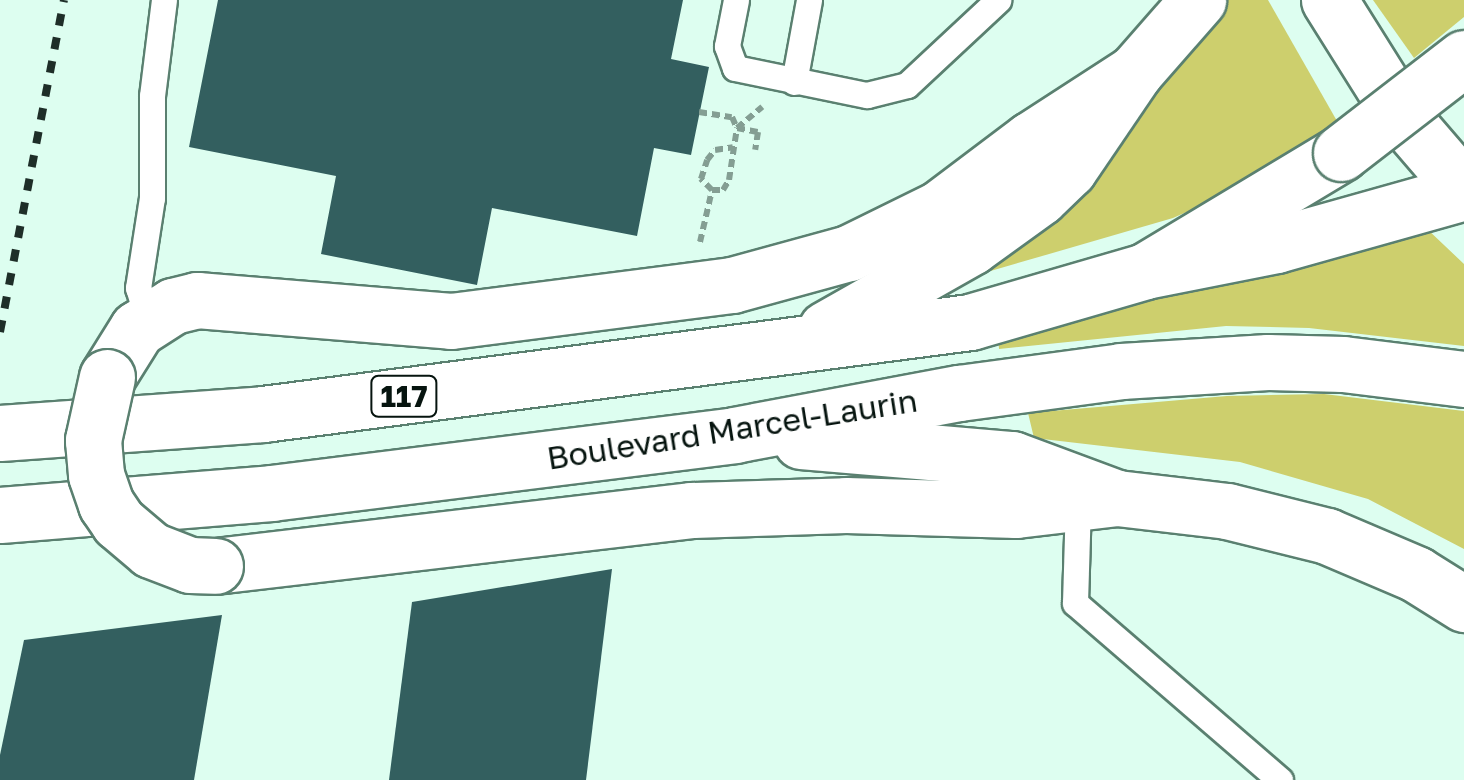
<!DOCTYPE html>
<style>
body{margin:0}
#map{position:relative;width:1464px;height:780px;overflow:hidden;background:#ddfef0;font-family:"Golos Text",sans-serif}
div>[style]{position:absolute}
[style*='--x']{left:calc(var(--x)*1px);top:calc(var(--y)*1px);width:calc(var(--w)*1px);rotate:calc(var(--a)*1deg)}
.green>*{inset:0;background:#cdcf6d}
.building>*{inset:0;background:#335f5f}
.path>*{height:6px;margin-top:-3px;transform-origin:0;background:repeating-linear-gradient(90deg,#849e93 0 8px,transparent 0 13px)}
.roads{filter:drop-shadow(2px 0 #5a8070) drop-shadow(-2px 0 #5a8070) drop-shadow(0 2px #5a8070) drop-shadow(0 -2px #5a8070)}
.lane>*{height:25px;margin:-12.5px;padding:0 12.5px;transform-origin:12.5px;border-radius:12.5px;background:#fff}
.secondary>*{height:55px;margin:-27.5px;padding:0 27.5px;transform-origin:27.5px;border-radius:27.5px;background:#fff}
.primary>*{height:55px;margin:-27.5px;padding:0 27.5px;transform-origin:27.5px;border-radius:27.5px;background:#fff}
.highway>*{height:55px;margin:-27.5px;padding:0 27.5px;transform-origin:27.5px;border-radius:27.5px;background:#fff}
.rail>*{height:8px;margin-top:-4px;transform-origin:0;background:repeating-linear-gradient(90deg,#1e2e28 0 12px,transparent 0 24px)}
.bridges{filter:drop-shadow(2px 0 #5a8070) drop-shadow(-2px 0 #5a8070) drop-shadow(0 2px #5a8070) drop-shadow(0 -2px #5a8070)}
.secondary-bridge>*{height:55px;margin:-27.5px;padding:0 27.5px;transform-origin:27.5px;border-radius:27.5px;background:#fff}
.highway-bridge>*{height:55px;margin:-27.5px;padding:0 27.5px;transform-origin:27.5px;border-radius:27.5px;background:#fff}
span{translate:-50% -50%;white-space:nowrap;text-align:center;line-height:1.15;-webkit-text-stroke:10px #fff;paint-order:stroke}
.shield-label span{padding:2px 8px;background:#fff;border:2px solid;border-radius:8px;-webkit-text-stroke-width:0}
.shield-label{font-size:30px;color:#06140f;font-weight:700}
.street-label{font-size:32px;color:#06140f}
</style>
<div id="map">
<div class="green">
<div style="clip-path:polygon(1216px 0,1268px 0,1337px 121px,1243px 187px,1173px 218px,939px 286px)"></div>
<div style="clip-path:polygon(1373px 0,1464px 0,1464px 17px,1414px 58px)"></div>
<div style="clip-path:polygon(1425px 227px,1464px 264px,1464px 346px,1309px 328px,1226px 326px,999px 349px,998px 334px)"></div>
<div style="clip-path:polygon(1324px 394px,1464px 411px,1464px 549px,1368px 499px,1240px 462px,1034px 438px,1028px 413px,1227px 396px)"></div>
</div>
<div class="building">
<div style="clip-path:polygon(218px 0,683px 0,671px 59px,709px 67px,691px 155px,654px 148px,637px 236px,492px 208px,477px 285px,321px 254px,336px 176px,189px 147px)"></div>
<div style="clip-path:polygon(612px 569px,586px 780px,389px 780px,412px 602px)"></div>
<div style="clip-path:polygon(222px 615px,194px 780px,0 780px,0 755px,24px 640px)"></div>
</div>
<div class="path">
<div style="--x:699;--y:112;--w:33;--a:9"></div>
<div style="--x:732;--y:117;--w:12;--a:66"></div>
<div style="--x:737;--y:128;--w:21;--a:11"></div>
<div style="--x:758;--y:132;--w:18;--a:99"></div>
<div style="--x:712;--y:190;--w:16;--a:-135"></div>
<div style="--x:701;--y:179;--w:20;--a:-72"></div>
<div style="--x:707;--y:160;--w:13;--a:-51"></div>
<div style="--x:715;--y:150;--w:18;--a:-9"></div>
<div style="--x:700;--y:242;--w:53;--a:-77"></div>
<div style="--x:712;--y:190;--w:11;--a:0"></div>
<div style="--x:723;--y:190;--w:12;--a:-59"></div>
<div style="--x:729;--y:180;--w:53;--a:-81.3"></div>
<div style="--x:737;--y:128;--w:33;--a:-40"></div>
</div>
<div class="roads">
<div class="lane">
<div style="--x:736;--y:0;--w:47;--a:101.1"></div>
<div style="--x:727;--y:46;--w:23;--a:70"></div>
<div style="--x:735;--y:68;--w:135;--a:11.6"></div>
<div style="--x:867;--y:95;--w:41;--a:-14"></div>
<div style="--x:907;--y:85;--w:125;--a:-43"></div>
<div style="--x:794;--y:82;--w:83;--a:-79.6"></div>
<div style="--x:148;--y:320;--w:34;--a:-107"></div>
<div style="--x:138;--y:288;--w:91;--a:-81.2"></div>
<div style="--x:152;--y:198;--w:102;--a:-90"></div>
<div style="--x:152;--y:96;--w:97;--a:-82.9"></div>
<div style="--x:1078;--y:502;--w:101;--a:91.7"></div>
<div style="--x:1075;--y:603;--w:271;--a:40.8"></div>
</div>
<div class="secondary">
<div style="--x:1329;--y:0;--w:139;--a:57.9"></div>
<div style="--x:1403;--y:118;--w:94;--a:49.3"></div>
<div style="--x:107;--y:377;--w:57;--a:-58"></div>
<div style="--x:137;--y:329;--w:43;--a:-32.6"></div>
<div style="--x:173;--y:306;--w:25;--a:-14"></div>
<div style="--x:197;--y:300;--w:255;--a:4.7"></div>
<div style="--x:451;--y:321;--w:283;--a:-7.3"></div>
<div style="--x:732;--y:285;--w:121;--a:-15.3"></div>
<div style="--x:849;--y:253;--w:102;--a:-26.3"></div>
<div style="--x:940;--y:208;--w:113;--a:-37.1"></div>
<div style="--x:1030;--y:140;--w:125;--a:-32.9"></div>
<div style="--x:1135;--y:72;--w:96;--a:-48.8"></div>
<div style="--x:215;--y:566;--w:479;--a:-6.7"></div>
<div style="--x:691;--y:510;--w:155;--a:-1.8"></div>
<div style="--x:846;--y:505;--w:170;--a:1.7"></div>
<div style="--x:1016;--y:510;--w:102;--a:-6.8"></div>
<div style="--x:1117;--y:498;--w:111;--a:6.7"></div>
<div style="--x:1227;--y:511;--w:103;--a:14"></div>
<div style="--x:1327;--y:536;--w:97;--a:23.1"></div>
<div style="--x:1416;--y:574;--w:57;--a:32"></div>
</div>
<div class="primary">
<div style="--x:826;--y:329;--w:167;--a:-29.5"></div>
<div style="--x:971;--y:247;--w:85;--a:-35.9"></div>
<div style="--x:1040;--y:197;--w:40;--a:-44"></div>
<div style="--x:1069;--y:169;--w:117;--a:-55.8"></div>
<div style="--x:0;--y:433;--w:264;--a:-4.1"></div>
<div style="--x:263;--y:414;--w:713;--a:-7.41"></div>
<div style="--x:970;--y:322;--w:182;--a:-16.2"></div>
<div style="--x:1145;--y:271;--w:134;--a:-11.2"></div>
<div style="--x:1276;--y:245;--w:195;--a:-15.7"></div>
<div style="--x:801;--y:441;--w:212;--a:4.9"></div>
<div style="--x:1012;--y:459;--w:112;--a:20.4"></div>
<div style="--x:0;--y:515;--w:272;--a:-4.6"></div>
<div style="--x:271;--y:493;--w:467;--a:-7.1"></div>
<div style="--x:734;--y:435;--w:229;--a:-10.6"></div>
<div style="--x:959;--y:393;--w:163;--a:-7.7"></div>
<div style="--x:1121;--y:371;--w:147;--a:-3.5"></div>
<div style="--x:1268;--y:362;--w:75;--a:1.5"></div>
<div style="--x:1343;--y:364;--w:122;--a:7.1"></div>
</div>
<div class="highway">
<div style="--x:1145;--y:271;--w:229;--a:-31"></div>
</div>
</div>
<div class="rail">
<div style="--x:0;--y:332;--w:338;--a:-79.1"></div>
</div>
<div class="bridges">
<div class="secondary-bridge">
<div style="--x:107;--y:377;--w:65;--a:102.5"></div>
<div style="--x:93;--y:440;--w:35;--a:85"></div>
<div style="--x:96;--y:475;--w:31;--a:71"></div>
<div style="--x:106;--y:504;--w:22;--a:56"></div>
<div style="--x:118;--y:522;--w:43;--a:40.3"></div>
<div style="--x:151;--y:550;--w:42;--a:21"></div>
<div style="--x:190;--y:565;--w:25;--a:2"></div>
</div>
<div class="highway-bridge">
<div style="--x:1341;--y:153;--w:155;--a:-37.7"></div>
</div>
</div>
<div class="shield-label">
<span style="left:404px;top:396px">117</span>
</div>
<div class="street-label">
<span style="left:732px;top:429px;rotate:-9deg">Boulevard Marcel-Laurin</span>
</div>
</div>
